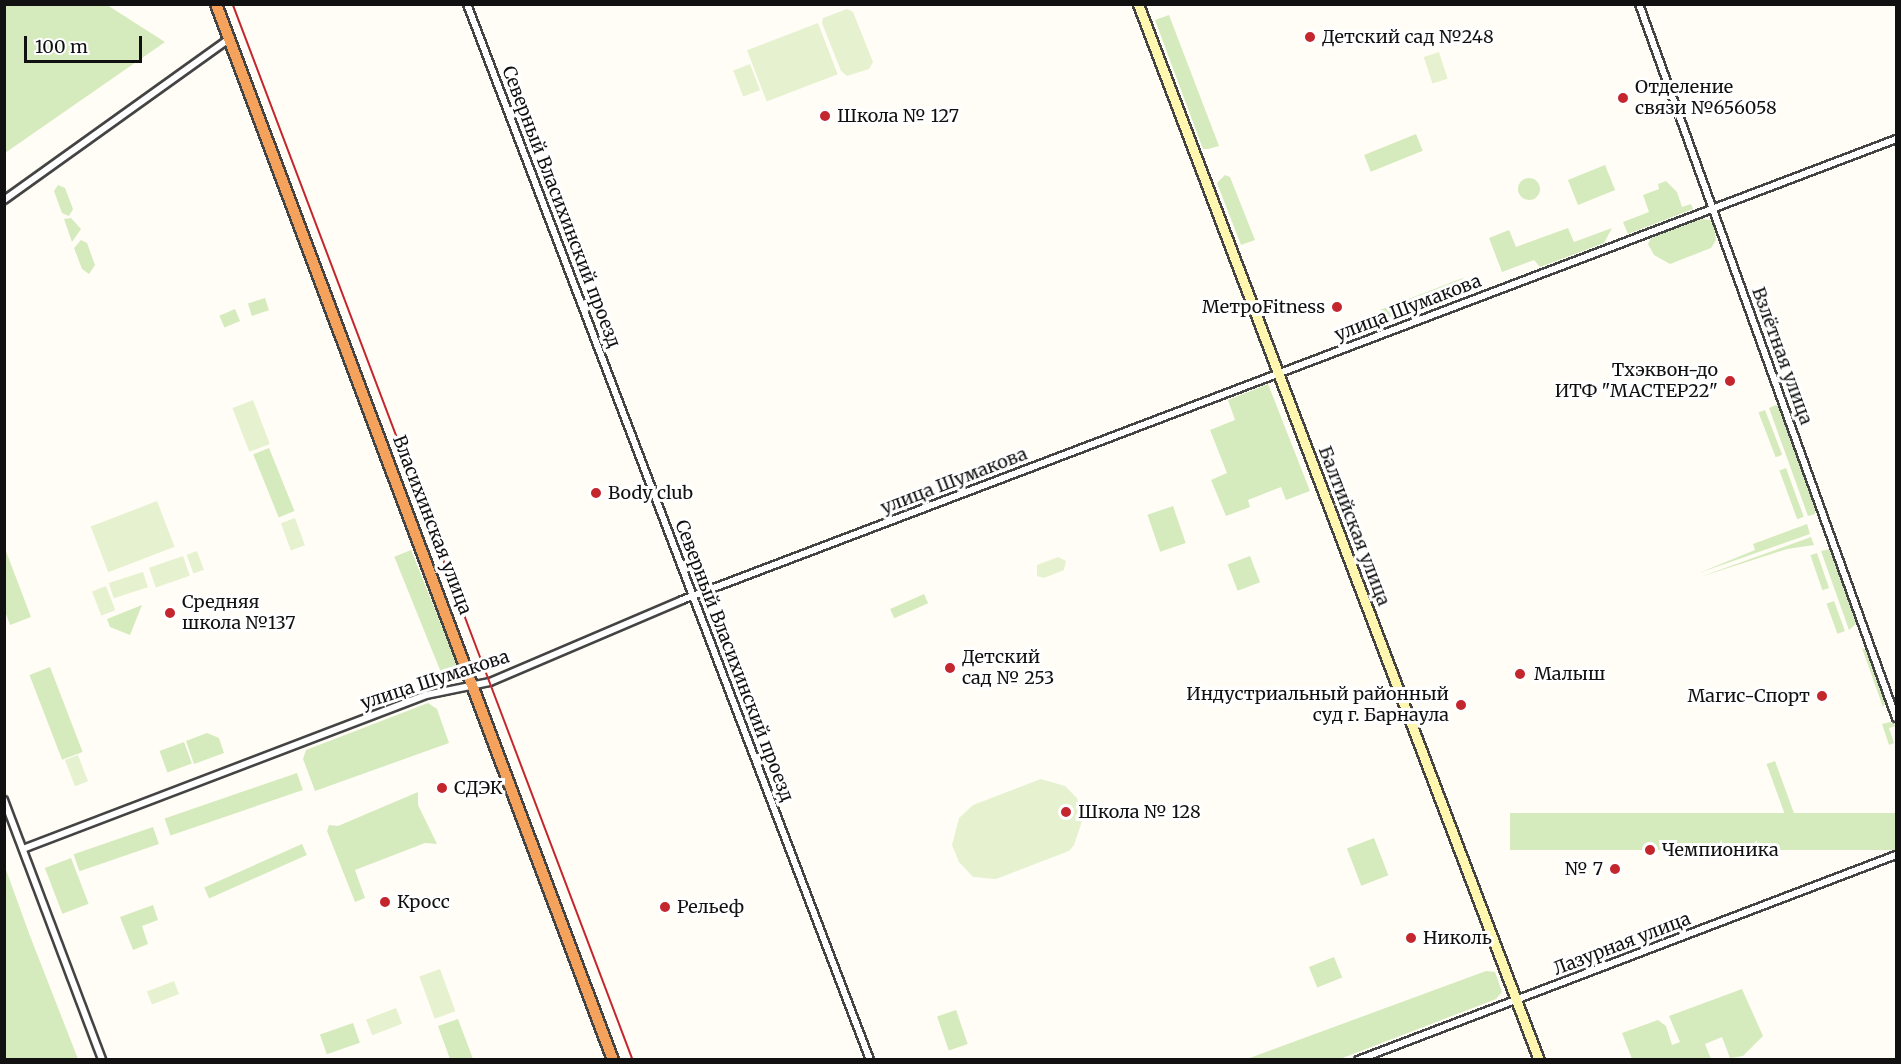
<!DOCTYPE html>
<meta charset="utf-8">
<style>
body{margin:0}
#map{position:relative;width:1901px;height:1064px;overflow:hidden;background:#fffdf5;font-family:Merriweather,serif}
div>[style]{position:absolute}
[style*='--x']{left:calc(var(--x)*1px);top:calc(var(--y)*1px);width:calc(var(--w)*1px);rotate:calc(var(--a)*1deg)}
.green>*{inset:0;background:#d5ebbd;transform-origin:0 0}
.round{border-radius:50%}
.pitch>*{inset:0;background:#e6f2cf;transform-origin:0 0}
.roads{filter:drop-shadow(2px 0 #444) drop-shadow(-2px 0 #444) drop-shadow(0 2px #444) drop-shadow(0 -2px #444)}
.street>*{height:6px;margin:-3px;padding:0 3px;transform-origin:3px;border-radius:3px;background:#fff}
.secondary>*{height:9px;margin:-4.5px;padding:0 4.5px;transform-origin:4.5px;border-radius:4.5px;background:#fff6b0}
.highway>*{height:10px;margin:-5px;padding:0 5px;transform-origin:5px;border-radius:5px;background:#f5a25d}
.tram>*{height:1.5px;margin:-0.75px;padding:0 0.75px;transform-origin:0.75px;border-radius:0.75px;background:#c4262e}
.dots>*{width:16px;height:16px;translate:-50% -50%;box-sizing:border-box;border:3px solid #fff;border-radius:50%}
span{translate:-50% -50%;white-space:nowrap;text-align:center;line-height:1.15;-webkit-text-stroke:6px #fff;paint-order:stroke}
.poi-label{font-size:18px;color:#111}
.left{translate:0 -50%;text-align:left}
.right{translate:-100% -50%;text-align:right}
.street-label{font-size:18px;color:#111}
.frame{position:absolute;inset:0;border:6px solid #111;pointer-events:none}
.scale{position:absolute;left:24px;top:36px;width:118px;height:27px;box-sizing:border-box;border:3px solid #111;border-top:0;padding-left:8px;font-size:18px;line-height:21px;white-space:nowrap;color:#111;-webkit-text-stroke:4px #fff;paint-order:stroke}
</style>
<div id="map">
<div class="green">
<div style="clip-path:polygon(5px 4px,107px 5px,165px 42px,5px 153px)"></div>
<div style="clip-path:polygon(1169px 15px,1219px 146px,1208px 149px,1203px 149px,1155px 20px)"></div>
<div style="left:1416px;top:134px;width:18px;height:56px;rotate:68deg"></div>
<div style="left:1605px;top:165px;width:27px;height:40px;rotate:68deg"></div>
<div style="clip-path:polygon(1225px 175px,1230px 177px,1255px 240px,1241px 245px,1217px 183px)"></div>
<div class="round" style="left:1518px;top:178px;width:22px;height:22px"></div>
<div style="clip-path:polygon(1666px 181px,1677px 192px,1682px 207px,1691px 204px,1693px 209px,1628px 234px,1623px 222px,1649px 212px,1643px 195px,1659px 189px,1658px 184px)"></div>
<div style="clip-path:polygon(58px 185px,65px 188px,73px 209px,69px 216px,62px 213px,54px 191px)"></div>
<div style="clip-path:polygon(71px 218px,81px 229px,72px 242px,64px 219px)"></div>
<div style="clip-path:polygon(1701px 219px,1710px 220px,1714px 227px,1716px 240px,1711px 248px,1670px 264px,1654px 255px,1648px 244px,1651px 238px)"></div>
<div style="clip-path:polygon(1568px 228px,1574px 242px,1612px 228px,1604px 243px,1540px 267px,1534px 260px,1502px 272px,1489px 238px,1509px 230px,1516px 247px)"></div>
<div style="clip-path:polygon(81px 240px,87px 243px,95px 265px,89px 274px,82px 269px,74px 248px)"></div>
<div style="left:1463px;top:278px;width:14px;height:89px;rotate:69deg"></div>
<div style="left:265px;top:298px;width:13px;height:18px;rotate:72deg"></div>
<div style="left:235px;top:309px;width:13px;height:17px;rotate:67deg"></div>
<div style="clip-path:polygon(1268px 384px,1310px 491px,1286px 500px,1281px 487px,1248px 500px,1250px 507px,1226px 516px,1211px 480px,1227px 473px,1210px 430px,1235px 420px,1228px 400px)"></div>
<div style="clip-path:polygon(1776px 405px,1781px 408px,1816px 507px,1815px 514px,1808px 516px,1769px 408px)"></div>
<div style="left:1765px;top:410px;width:48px;height:7px;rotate:69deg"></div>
<div style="left:269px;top:448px;width:68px;height:17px;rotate:68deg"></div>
<div style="left:1786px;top:468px;width:52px;height:7px;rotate:70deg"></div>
<div style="left:1173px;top:506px;width:39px;height:27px;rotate:71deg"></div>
<div style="clip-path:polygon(1807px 524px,1810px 534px,1699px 573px,1755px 550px,1753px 544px)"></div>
<div style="clip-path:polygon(1811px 537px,1814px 545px,1787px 549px,1700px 577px)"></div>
<div style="clip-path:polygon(4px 546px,31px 617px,10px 625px,5px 611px)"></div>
<div style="clip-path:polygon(1830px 549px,1858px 622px,1849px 630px,1821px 551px)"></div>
<div style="left:411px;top:550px;width:125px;height:18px;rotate:68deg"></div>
<div style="left:1817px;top:553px;width:37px;height:7px;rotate:71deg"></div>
<div style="left:1250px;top:556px;width:28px;height:24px;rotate:69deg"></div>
<div style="left:924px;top:594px;width:10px;height:37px;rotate:66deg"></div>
<div style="left:1834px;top:601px;width:32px;height:8px;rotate:70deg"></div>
<div style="clip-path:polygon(142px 605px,130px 635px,110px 627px,107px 619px)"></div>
<div style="clip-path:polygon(1862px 648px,1868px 650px,1887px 701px,1883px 707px)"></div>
<div style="left:50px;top:667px;width:91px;height:22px;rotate:69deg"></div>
<div style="clip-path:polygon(428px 703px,437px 709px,449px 743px,315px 791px,303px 759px,306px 750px)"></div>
<div style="clip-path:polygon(1890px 722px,1896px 726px,1889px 728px,1894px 743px,1889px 745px,1882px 724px)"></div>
<div style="clip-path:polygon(207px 733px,219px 738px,224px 753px,194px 764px,186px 741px)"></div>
<div style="left:184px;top:742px;width:23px;height:26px;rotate:70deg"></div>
<div style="left:1775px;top:761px;width:75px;height:9px;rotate:70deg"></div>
<div style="left:297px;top:773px;width:18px;height:140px;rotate:71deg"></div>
<div style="clip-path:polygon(418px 792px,418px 805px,437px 844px,425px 843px,355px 870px,365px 898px,355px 902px,327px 831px,329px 825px,338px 826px)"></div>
<div style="left:1896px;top:813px;width:37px;height:386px;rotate:90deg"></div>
<div style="left:153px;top:827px;width:18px;height:84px;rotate:71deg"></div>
<div style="left:1374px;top:838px;width:40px;height:29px;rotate:69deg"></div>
<div style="left:302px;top:844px;width:12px;height:107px;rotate:66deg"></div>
<div style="left:71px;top:858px;width:49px;height:28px;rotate:69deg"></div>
<div style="clip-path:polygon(5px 867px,30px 936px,78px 1059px,5px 1059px)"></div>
<div style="clip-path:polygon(153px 905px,158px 920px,142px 926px,148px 944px,133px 950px,120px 917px)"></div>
<div style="left:1334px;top:957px;width:22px;height:27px;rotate:68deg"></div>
<div style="clip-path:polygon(1486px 971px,1495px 972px,1502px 992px,1496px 999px,1340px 1059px,1247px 1059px)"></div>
<div style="clip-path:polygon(1742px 989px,1763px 1036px,1743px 1056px,1730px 1058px,1722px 1037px,1705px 1044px,1711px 1059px,1632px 1059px,1622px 1033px,1658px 1020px,1666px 1026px,1672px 1045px,1680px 1042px,1669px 1016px)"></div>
<div style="left:956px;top:1010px;width:36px;height:20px;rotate:71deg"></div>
<div style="clip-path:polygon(458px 1019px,473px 1059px,450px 1059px,438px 1026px)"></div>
<div style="left:353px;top:1023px;width:21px;height:35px;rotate:71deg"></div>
</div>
<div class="pitch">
<div style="clip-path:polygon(847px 9px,853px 12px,873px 62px,869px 69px,847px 76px,841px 71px,822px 23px,823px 18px)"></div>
<div style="left:818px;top:23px;width:55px;height:76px;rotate:69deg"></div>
<div style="left:1439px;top:52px;width:28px;height:16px;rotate:72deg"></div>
<div style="left:750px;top:64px;width:28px;height:18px;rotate:69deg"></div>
<div style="left:253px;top:400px;width:47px;height:22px;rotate:69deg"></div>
<div style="left:157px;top:501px;width:49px;height:71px;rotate:69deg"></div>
<div style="left:295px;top:518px;width:29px;height:15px;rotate:70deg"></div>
<div style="left:197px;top:551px;width:20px;height:11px;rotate:70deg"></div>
<div style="left:183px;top:556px;width:21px;height:36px;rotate:71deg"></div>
<div style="clip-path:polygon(1058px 557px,1066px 561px,1064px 570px,1044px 578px,1037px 576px,1037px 565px)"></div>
<div style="left:143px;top:572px;width:16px;height:36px;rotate:72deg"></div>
<div style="left:106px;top:586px;width:26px;height:15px;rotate:69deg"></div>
<div style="left:78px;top:755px;width:28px;height:14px;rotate:69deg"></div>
<div style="clip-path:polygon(1041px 779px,1065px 786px,1077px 798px,1083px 818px,1074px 845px,1069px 851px,996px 879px,973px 877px,959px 862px,952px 845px,959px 818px,973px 805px)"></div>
<div style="left:440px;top:969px;width:45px;height:22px;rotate:70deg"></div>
<div style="left:174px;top:981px;width:14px;height:29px;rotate:69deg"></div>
<div style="left:396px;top:1008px;width:17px;height:32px;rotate:69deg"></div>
</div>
<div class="roads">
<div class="street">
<div style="--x:467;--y:4;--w:1130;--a:69.11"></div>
<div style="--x:1639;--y:4;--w:759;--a:70.2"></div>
<div style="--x:4;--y:200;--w:277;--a:-35.6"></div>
<div style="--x:4;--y:800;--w:278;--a:69.3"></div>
<div style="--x:23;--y:849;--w:431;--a:-20.9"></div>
<div style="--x:426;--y:695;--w:65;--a:-11.5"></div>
<div style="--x:490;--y:682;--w:209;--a:-23.1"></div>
<div style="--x:682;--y:600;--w:1299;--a:-20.79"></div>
<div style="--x:1358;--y:1060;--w:576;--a:-20.86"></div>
</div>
<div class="secondary">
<div style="--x:1138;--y:4;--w:1130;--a:69.21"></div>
</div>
<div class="highway">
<div style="--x:216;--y:4;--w:1128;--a:69.4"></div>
</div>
</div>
<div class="tram">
<div style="--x:233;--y:4;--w:1129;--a:69.25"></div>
</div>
<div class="dots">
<div style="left:1310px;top:37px;background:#c4262e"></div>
<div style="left:1623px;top:98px;background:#c4262e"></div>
<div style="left:825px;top:116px;background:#c4262e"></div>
<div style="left:1337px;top:307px;background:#c4262e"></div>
<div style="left:1730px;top:381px;background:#c4262e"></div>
<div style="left:596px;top:493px;background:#c4262e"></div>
<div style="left:170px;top:613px;background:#c4262e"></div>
<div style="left:950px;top:668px;background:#c4262e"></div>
<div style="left:1520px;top:674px;background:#c4262e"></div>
<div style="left:1822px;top:696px;background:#c4262e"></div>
<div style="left:1461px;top:705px;background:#c4262e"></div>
<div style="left:442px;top:788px;background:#c4262e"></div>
<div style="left:1066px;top:812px;background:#c4262e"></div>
<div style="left:1650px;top:850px;background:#c4262e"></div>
<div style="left:1615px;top:869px;background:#c4262e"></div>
<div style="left:385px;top:902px;background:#c4262e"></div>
<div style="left:665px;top:907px;background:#c4262e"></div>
<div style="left:1411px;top:938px;background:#c4262e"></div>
</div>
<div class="poi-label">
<span class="left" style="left:1322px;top:37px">Детский сад №248</span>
<span class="left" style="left:1635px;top:98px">Отделение<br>связи №656058</span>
<span class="left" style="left:837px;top:116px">Школа № 127</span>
<span class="right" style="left:1325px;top:307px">МетроFitness</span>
<span class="right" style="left:1718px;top:381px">Тхэквон-до<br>ИТФ "МАСТЕР22"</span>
<span class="left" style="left:608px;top:493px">Body club</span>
<span class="left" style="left:182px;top:613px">Средняя<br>школа №137</span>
<span class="left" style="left:962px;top:668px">Детский<br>сад № 253</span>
<span class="left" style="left:1534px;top:674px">Малыш</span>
<span class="right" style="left:1449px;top:705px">Индустриальный районный<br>суд г. Барнаула</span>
<span class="right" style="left:1810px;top:696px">Магис-Спорт</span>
<span class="left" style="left:454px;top:788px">СДЭК</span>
<span class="left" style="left:1078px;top:812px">Школа № 128</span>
<span class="left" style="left:1662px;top:850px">Чемпионика</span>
<span class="right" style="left:1603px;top:869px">№ 7</span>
<span class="left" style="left:397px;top:902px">Кросс</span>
<span class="left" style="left:677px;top:907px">Рельеф</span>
<span class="left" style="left:1423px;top:938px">Николь</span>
</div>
<div class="street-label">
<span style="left:561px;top:207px;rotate:69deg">Северный Власихинский проезд</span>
<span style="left:1408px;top:308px;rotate:-21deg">улица Шумакова</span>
<span style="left:1782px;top:356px;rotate:70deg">Взлётная улица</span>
<span style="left:954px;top:481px;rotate:-21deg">улица Шумакова</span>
<span style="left:432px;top:525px;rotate:69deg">Власихинская улица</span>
<span style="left:1354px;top:526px;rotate:69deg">Балтийская улица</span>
<span style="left:734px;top:661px;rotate:69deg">Северный Власихинский проезд</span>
<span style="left:435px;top:680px;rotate:-18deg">улица Шумакова</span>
<span style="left:1622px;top:944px;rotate:-21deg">Лазурная улица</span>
</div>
<div class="frame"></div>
<div class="scale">100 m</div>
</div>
